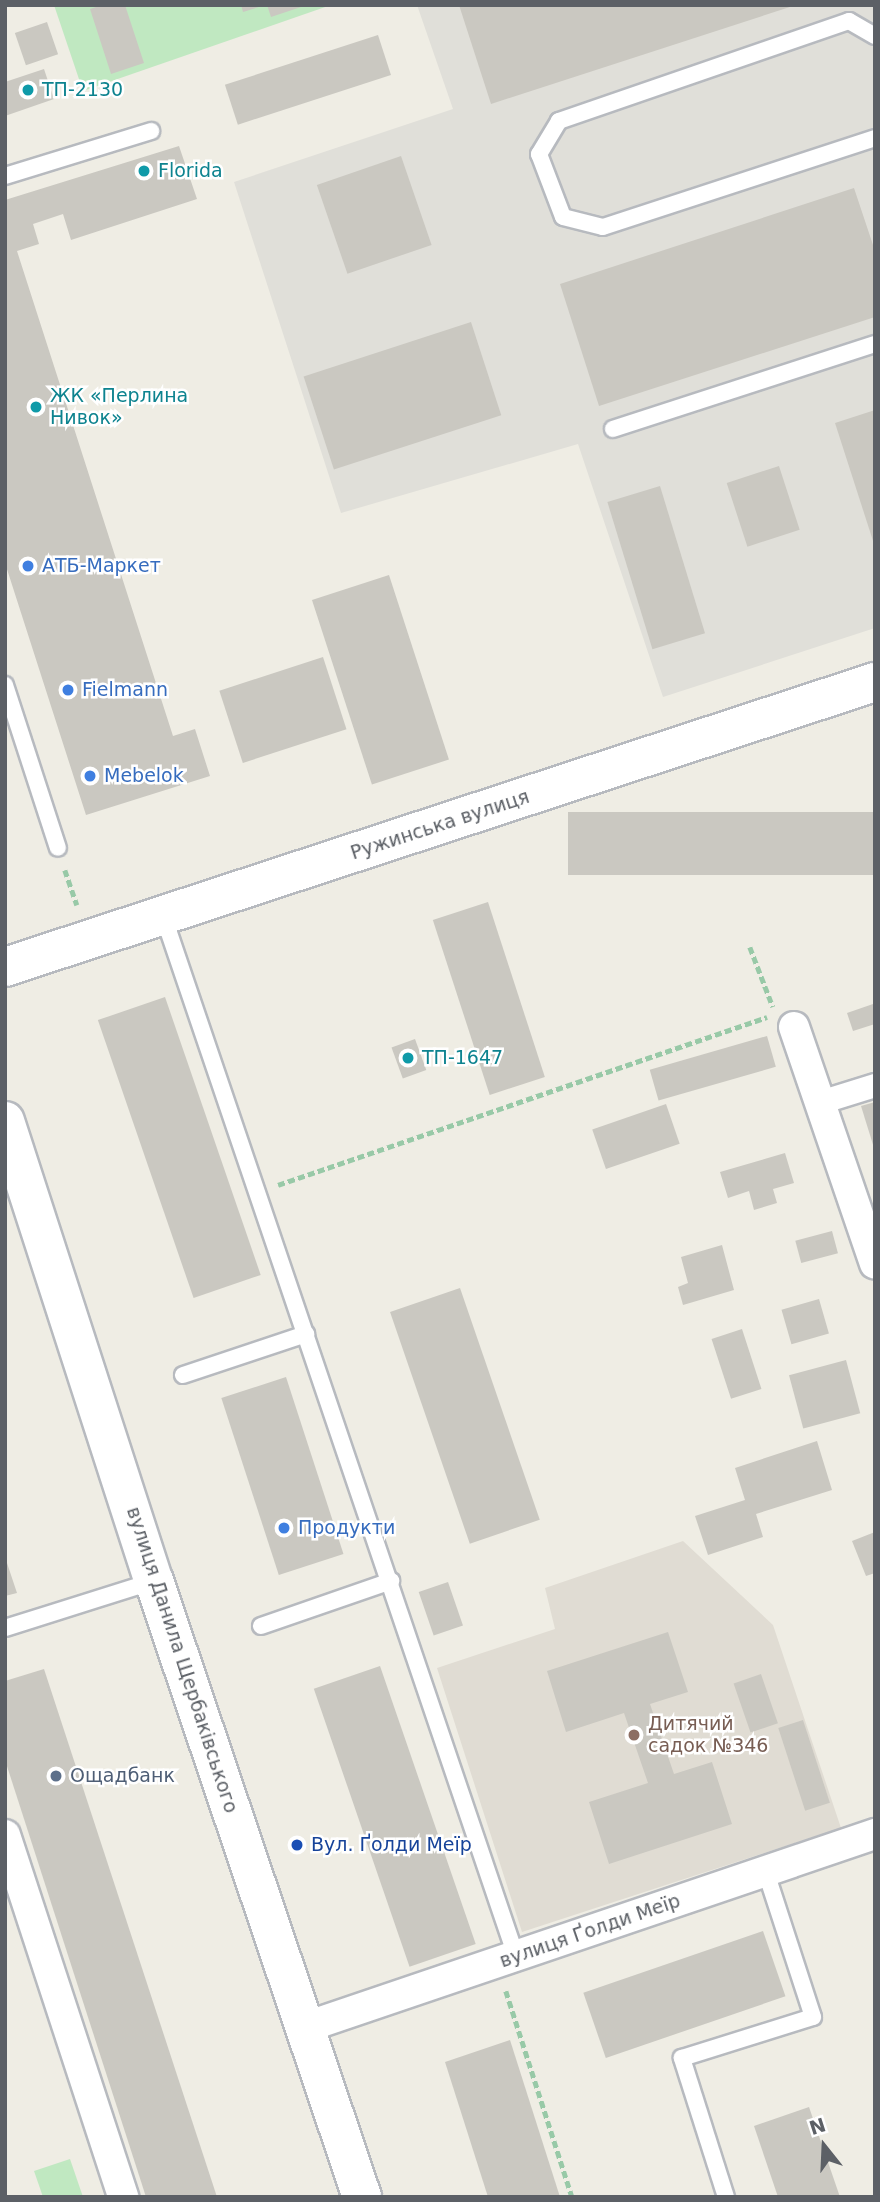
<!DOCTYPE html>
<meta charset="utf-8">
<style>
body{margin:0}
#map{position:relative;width:880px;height:2202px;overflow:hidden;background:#efede4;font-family:"DejaVu Sans",sans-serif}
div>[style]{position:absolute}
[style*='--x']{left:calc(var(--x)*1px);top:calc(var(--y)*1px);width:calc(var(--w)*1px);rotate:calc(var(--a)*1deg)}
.industrial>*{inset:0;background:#e0dfd9}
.education>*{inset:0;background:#e0dcd3}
.green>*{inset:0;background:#c0e8c1}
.building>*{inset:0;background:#cac8c1;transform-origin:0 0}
.path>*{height:4.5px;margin-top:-2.25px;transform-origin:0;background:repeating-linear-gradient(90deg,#98c9a7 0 7px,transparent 0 10.5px)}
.roads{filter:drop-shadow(2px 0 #b7babf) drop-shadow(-2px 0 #b7babf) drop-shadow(0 2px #b7babf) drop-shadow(0 -2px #b7babf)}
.service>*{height:16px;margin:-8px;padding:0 8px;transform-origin:8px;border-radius:8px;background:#fff}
.pedestrian>*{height:23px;margin:-11.5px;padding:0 11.5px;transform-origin:11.5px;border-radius:11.5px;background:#fff}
.minor>*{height:30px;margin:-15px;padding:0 15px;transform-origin:15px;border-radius:15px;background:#fff}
.tertiary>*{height:38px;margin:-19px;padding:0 19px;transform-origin:19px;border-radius:19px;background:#fff}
.secondary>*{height:38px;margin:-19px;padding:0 19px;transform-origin:19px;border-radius:19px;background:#fff}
.dots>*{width:19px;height:19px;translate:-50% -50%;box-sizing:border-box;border:4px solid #fff;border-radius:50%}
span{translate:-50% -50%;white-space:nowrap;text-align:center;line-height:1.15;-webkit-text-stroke:5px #fff;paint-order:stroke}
.culture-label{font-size:19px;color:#0d838f}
.left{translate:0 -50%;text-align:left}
.shop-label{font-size:19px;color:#366cbe}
.street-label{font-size:19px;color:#5c6066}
.education-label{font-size:19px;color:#785e54}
.service-label{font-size:19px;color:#4e5e75}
.transit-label{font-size:19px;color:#164399}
.frame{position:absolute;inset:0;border:7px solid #5c6066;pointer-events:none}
.north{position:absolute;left:789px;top:2111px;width:70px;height:70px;-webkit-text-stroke:5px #fff;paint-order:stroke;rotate:342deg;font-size:19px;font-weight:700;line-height:28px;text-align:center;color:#5c6066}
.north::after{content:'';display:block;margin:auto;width:24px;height:32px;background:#5c6066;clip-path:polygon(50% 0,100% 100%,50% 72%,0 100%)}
</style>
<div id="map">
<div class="industrial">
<div style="clip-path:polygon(417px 5px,875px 5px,875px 628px,663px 697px,578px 444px,341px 513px,234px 182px,453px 109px)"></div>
</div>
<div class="education">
<div style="clip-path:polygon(683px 1541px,773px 1625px,841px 1828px,522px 1932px,437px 1668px,555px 1629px,545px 1588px)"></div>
</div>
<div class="green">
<div style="clip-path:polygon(54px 5px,331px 5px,83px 91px)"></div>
<div style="clip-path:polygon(70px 2159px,83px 2197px,43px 2197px,34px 2171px)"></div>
</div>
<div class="building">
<div style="clip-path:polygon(102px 5px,125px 5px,144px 63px,111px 74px,90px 9px)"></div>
<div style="clip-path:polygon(241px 5px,262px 5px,262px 6px,243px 12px)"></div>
<div style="clip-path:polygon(267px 5px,304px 5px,304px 6px,271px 17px)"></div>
<div style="clip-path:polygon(459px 5px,793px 5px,793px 6px,491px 104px)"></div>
<div style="left:47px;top:22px;width:34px;height:34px;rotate:71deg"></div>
<div style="left:378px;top:35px;width:42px;height:161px;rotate:72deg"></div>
<div style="clip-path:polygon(44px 69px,54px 99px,5px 116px,5px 82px)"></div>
<div style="clip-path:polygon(179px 146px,197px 199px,71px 240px,63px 214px,33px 224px,39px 244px,17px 251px,173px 736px,195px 729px,210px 776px,86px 815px,5px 563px,5px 200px)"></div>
<div style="left:401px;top:156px;width:94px;height:89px;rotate:71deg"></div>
<div style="clip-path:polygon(854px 188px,875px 251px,875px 317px,599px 406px,560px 284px)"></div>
<div style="left:471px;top:322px;width:98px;height:176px;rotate:72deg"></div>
<div style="clip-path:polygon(875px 410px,875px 544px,874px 544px,835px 423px)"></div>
<div style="left:779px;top:466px;width:67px;height:55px;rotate:72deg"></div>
<div style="left:660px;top:486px;width:154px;height:55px;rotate:73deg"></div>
<div style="left:389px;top:575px;width:194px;height:81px;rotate:72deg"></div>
<div style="left:323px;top:657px;width:76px;height:109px;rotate:72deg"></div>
<div style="left:875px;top:812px;width:63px;height:307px;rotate:90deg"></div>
<div style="left:488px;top:902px;width:184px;height:58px;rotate:72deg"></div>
<div style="left:165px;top:997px;width:294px;height:71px;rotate:71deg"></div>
<div style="clip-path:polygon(873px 1004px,875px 1024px,853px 1031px,847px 1013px)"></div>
<div style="left:767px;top:1036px;width:32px;height:122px;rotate:74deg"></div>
<div style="left:415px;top:1039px;width:33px;height:25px;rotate:70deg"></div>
<div style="clip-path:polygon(875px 1102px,875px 1148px,874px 1148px,861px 1106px)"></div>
<div style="left:666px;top:1104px;width:42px;height:78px;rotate:71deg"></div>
<div style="clip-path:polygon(785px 1153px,794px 1183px,773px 1189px,777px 1203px,754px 1210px,749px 1191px,728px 1198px,720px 1172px)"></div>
<div style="left:832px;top:1231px;width:23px;height:38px;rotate:75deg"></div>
<div style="clip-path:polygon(722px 1245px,734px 1290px,683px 1305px,678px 1287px,688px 1283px,681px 1257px)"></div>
<div style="left:460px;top:1288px;width:245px;height:74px;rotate:71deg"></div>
<div style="left:819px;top:1299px;width:36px;height:39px;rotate:74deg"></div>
<div style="left:742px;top:1329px;width:63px;height:32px;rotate:72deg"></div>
<div style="left:846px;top:1360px;width:55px;height:59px;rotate:75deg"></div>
<div style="left:286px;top:1377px;width:186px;height:68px;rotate:72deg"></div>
<div style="clip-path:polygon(817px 1441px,832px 1490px,756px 1514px,763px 1537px,708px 1555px,695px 1516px,745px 1500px,735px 1468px)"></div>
<div style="clip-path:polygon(875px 1532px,875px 1573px,866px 1576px,852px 1541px)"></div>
<div style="clip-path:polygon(5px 1557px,17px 1593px,5px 1596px)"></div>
<div style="left:448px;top:1582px;width:46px;height:31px;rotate:71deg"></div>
<div style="clip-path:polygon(668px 1632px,688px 1692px,650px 1704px,674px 1774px,712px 1762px,732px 1824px,609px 1864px,589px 1802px,648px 1783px,624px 1713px,566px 1732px,547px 1671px)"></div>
<div style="left:380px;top:1666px;width:294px;height:70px;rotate:71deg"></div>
<div style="clip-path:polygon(44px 1669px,217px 2197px,146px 2197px,5px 1760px,5px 1681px)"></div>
<div style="left:761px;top:1674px;width:52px;height:29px;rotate:71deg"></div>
<div style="left:803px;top:1720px;width:87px;height:26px;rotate:72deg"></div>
<div style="left:763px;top:1931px;width:69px;height:190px;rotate:71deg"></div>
<div style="clip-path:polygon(510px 2040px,560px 2197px,488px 2197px,445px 2062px)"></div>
<div style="clip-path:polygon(809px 2107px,840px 2197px,778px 2197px,754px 2126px)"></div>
</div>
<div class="path">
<div style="--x:65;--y:870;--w:37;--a:71"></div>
<div style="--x:750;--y:947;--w:64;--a:69"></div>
<div style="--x:278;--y:1185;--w:517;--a:-18.96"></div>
<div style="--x:506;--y:1991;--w:216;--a:72.2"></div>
</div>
<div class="roads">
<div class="service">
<div style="--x:875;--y:36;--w:30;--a:-150"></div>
<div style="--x:849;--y:21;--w:307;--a:161"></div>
<div style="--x:559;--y:121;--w:39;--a:121"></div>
<div style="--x:539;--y:154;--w:67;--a:69.1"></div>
<div style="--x:563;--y:217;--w:41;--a:14"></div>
<div style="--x:603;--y:227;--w:286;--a:-18.1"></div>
<div style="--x:5;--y:176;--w:153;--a:-17.1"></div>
<div style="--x:613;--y:429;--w:275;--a:-18"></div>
<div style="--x:5;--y:685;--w:171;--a:72"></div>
<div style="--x:163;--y:915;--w:1099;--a:71.27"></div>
<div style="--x:183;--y:1375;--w:130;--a:-18.4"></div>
<div style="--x:261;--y:1626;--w:138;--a:-19.1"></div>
<div style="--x:5;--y:1628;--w:156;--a:-17.5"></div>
<div style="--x:726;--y:2197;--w:146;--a:-107.6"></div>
<div style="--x:682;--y:2058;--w:137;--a:-17.4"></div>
<div style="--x:813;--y:2017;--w:152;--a:-108"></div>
</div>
<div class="pedestrian">
<div style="--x:820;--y:1102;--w:58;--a:-17.2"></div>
</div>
<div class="minor">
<div style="--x:794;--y:1027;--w:250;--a:71.1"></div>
<div style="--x:5;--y:1835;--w:381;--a:71.9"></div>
<div style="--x:306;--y:2027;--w:601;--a:-18.74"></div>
</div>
<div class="tertiary">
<div style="--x:5;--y:967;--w:915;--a:-18.14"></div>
</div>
<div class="secondary">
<div style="--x:5;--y:1121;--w:484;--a:72.1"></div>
<div style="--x:154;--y:1581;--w:650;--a:71.34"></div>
</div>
</div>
<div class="dots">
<div style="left:28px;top:90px;background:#0f9aa8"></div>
<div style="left:144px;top:171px;background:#0f9aa8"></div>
<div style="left:36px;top:407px;background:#0f9aa8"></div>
<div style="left:28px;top:566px;background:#3f7fe0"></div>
<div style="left:68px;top:690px;background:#3f7fe0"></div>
<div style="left:90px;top:776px;background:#3f7fe0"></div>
<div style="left:408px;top:1058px;background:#0f9aa8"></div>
<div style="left:284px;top:1528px;background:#3f7fe0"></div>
<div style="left:634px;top:1735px;background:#8d6e63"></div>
<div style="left:56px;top:1776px;background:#5c6f8a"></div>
<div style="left:297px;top:1845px;background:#1a4fb4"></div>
</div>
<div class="culture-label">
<span class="left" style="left:42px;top:90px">ТП-2130</span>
<span class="left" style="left:158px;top:171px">Florida</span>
<span class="left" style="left:50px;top:407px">ЖК «Перлина<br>Нивок»</span>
<span class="left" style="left:422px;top:1058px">ТП-1647</span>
</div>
<div class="shop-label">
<span class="left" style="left:42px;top:566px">АТБ-Маркет</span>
<span class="left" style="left:82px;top:690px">Fielmann</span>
<span class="left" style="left:104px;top:776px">Mebelok</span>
<span class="left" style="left:298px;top:1528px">Продукти</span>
</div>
<div class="street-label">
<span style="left:440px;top:825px;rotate:-18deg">Ружинська вулиця</span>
<span style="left:182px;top:1660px;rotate:72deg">вулиця Данила Щербаківського</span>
<span style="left:590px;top:1931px;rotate:-19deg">вулиця Ґолди Меїр</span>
</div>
<div class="education-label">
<span class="left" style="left:648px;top:1735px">Дитячий<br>садок №346</span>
</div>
<div class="service-label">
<span class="left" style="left:70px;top:1776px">Ощадбанк</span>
</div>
<div class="transit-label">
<span class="left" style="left:311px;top:1845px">Вул. Ґолди Меїр</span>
</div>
<div class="frame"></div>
<div class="north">N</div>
</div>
